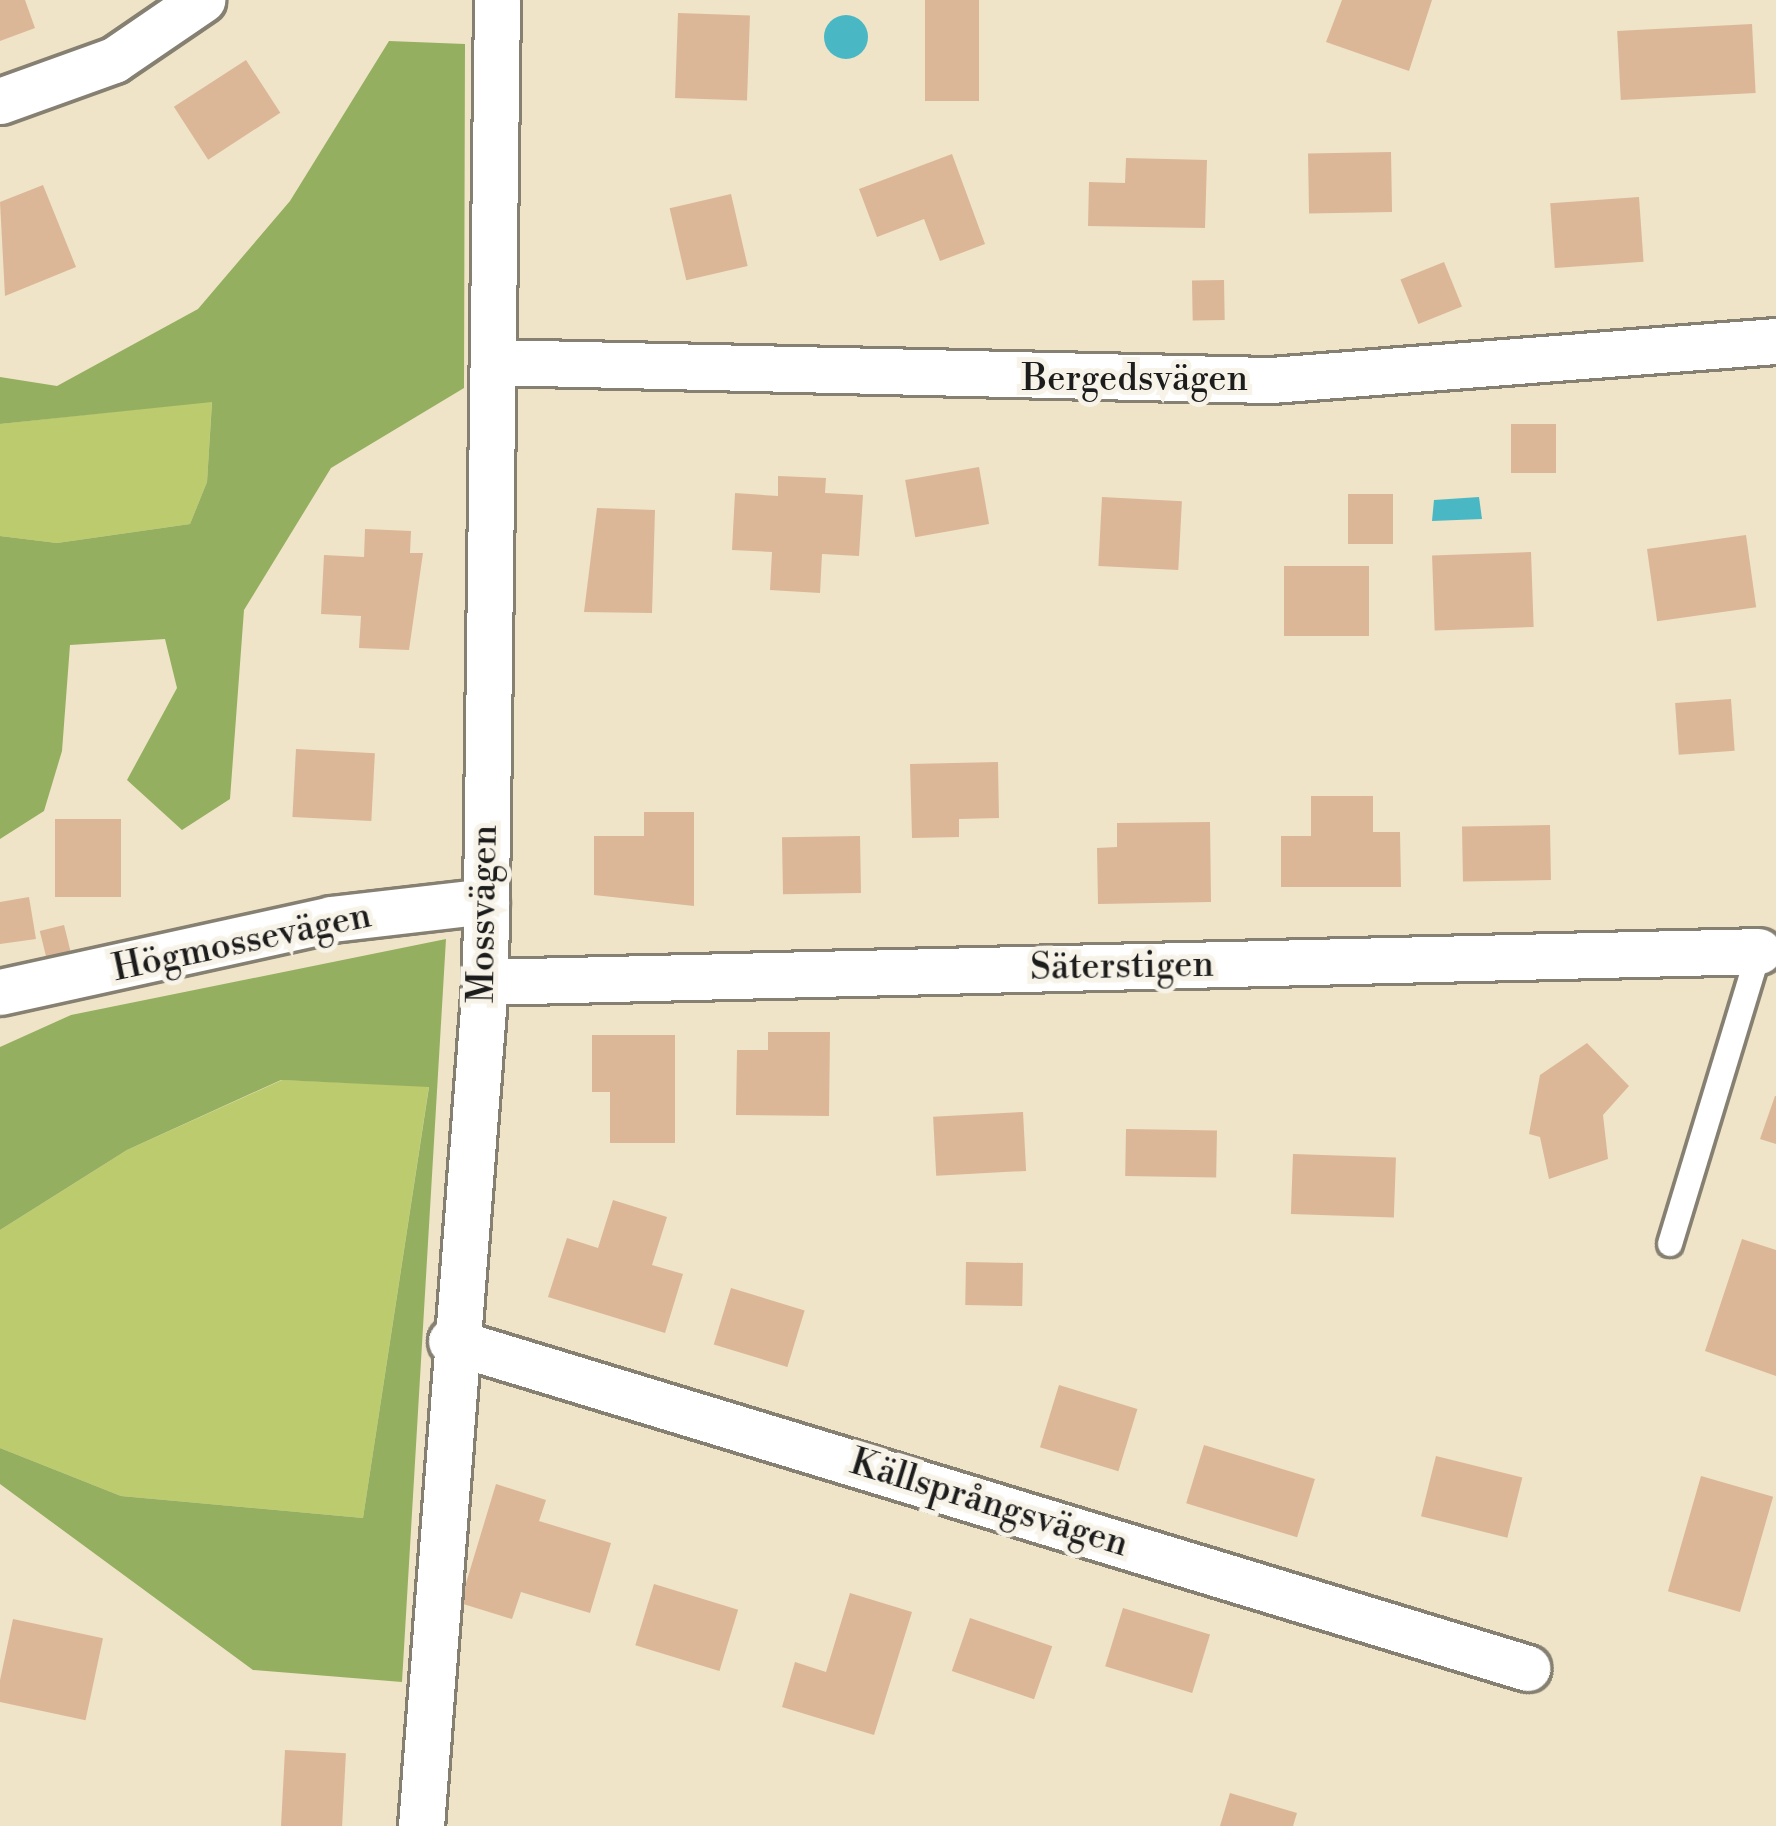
<!DOCTYPE html>
<meta charset="utf-8">
<style>
body{margin:0}
#map{position:relative;width:1776px;height:1826px;overflow:hidden;background:#efe4c7;font-family:"Libre Bodoni",serif}
div>[style]{position:absolute}
[style*='--x']{left:calc(var(--x)*1px);top:calc(var(--y)*1px);width:calc(var(--w)*1px);rotate:calc(var(--a)*1deg)}
.green>*{inset:0;background:#bccb6d}
.forest>*{inset:0;background:#95af60}
.water>*{inset:0;background:#4ab8c4}
.round{border-radius:50%}
.building>*{inset:0;background:#dbb797;transform-origin:0 0}
.roads{filter:drop-shadow(3px 0 #868072) drop-shadow(-3px 0 #868072) drop-shadow(0 3px #868072) drop-shadow(0 -3px #868072)}
.lane>*{height:24px;margin:-12px;padding:0 12px;transform-origin:12px;border-radius:12px;background:#fff}
.street>*{height:45px;margin:-22.5px;padding:0 22.5px;transform-origin:22.5px;border-radius:22.5px;background:#fff}
span{translate:-50% -50%;white-space:nowrap;text-align:center;line-height:1.15;-webkit-text-stroke:10px #f7f3e8;paint-order:stroke}
.street-label{font-size:36px;color:#1c1c1c}
</style>
<div id="map">
<div class="green">
<div style="clip-path:polygon(212px 401px,207px 482px,190px 524px,57px 543px,0 536px,0 424px)"></div>
<div style="clip-path:polygon(282px 1080px,429px 1086px,363px 1518px,121px 1496px,0 1448px,0 1230px,127px 1150px)"></div>
</div>
<div class="forest">
<div style="clip-path:polygon(389px 41px,465px 44px,464px 388px,331px 468px,244px 610px,230px 799px,182px 830px,127px 780px,177px 688px,165px 639px,70px 645px,62px 751px,44px 811px,0 839px,0 536px,57px 543px,190px 524px,207px 482px,212px 402px,0 424px,0 377px,57px 386px,198px 309px,290px 201px)"></div>
<div style="clip-path:polygon(446px 939px,402px 1682px,253px 1670px,0 1484px,0 1448px,121px 1496px,363px 1518px,429px 1087px,281px 1080px,127px 1150px,0 1230px,0 1047px,71px 1015px)"></div>
</div>
<div class="water">
<div class="round" style="left:824px;top:15px;width:44px;height:44px"></div>
<div style="clip-path:polygon(1479px 497px,1482px 519px,1432px 521px,1434px 500px)"></div>
</div>
<div class="building">
<div style="clip-path:polygon(0 0,25px 0,35px 28px,0 41px)"></div>
<div style="left:925px;top:0;width:54px;height:101px"></div>
<div style="clip-path:polygon(1342px 0,1432px 0,1409px 71px,1326px 42px)"></div>
<div style="left:678px;top:13px;width:72px;height:85px;rotate:2deg"></div>
<div style="left:1752px;top:24px;width:69px;height:135px;rotate:87deg"></div>
<div style="left:246px;top:60px;width:63px;height:86px;rotate:57deg"></div>
<div style="left:1391px;top:152px;width:60px;height:83px;rotate:89deg"></div>
<div style="clip-path:polygon(952px 154px,985px 244px,940px 261px,924px 219px,877px 237px,859px 189px)"></div>
<div style="clip-path:polygon(1126px 158px,1207px 160px,1205px 228px,1088px 226px,1089px 182px,1125px 183px)"></div>
<div style="clip-path:polygon(43px 185px,76px 267px,5px 296px,0 202px)"></div>
<div style="left:731px;top:194px;width:74px;height:63px;rotate:77deg"></div>
<div style="left:1639px;top:197px;width:65px;height:89px;rotate:86deg"></div>
<div style="left:1444px;top:262px;width:48px;height:47px;rotate:68deg"></div>
<div style="left:1224px;top:280px;width:40px;height:32px;rotate:89deg"></div>
<div style="left:1511px;top:424px;width:45px;height:49px"></div>
<div style="left:979px;top:467px;width:58px;height:75px;rotate:80deg"></div>
<div style="clip-path:polygon(778px 476px,826px 478px,825px 493px,863px 495px,859px 556px,822px 554px,820px 593px,770px 590px,772px 552px,732px 550px,735px 493px,778px 496px)"></div>
<div style="left:1348px;top:494px;width:45px;height:50px"></div>
<div style="left:1102px;top:497px;width:80px;height:69px;rotate:3deg"></div>
<div style="clip-path:polygon(597px 508px,655px 510px,652px 613px,584px 612px)"></div>
<div style="clip-path:polygon(365px 529px,411px 531px,410px 553px,423px 553px,409px 650px,359px 648px,361px 616px,321px 614px,324px 555px,364px 557px)"></div>
<div style="left:1746px;top:535px;width:73px;height:100px;rotate:82deg"></div>
<div style="left:1531px;top:552px;width:75px;height:99px;rotate:88deg"></div>
<div style="left:1369px;top:566px;width:70px;height:85px;rotate:90deg"></div>
<div style="left:1731px;top:699px;width:52px;height:56px;rotate:86deg"></div>
<div style="left:296px;top:749px;width:79px;height:68px;rotate:3deg"></div>
<div style="clip-path:polygon(998px 762px,999px 818px,959px 819px,959px 837px,912px 838px,910px 764px)"></div>
<div style="clip-path:polygon(1311px 796px,1373px 796px,1373px 832px,1400px 832px,1401px 887px,1281px 887px,1281px 836px,1311px 836px)"></div>
<div style="clip-path:polygon(644px 812px,694px 812px,694px 906px,594px 895px,594px 836px,644px 836px)"></div>
<div style="left:55px;top:819px;width:66px;height:78px"></div>
<div style="clip-path:polygon(1210px 822px,1211px 902px,1098px 904px,1097px 848px,1117px 847px,1117px 823px)"></div>
<div style="left:1550px;top:825px;width:55px;height:88px;rotate:89deg"></div>
<div style="left:860px;top:836px;width:57px;height:78px;rotate:89deg"></div>
<div style="clip-path:polygon(29px 897px,36px 939px,0 944px,0 902px)"></div>
<div style="left:64px;top:925px;width:37px;height:25px;rotate:76deg"></div>
<div style="clip-path:polygon(768px 1032px,830px 1032px,829px 1116px,736px 1115px,737px 1050px,768px 1050px)"></div>
<div style="clip-path:polygon(592px 1035px,675px 1035px,675px 1143px,610px 1143px,610px 1092px,592px 1092px)"></div>
<div style="clip-path:polygon(1587px 1043px,1629px 1086px,1603px 1115px,1608px 1159px,1549px 1179px,1540px 1137px,1529px 1134px,1540px 1075px)"></div>
<div style="clip-path:polygon(1775px 1096px,1776px 1096px,1776px 1144px,1760px 1139px)"></div>
<div style="left:1023px;top:1112px;width:59px;height:90px;rotate:87deg"></div>
<div style="left:1126px;top:1129px;width:91px;height:47px;rotate:1deg"></div>
<div style="left:1293px;top:1154px;width:103px;height:60px;rotate:2deg"></div>
<div style="clip-path:polygon(613px 1200px,667px 1217px,652px 1265px,683px 1274px,665px 1333px,548px 1297px,567px 1238px,598px 1248px)"></div>
<div style="clip-path:polygon(1742px 1239px,1776px 1250px,1776px 1376px,1705px 1351px)"></div>
<div style="left:966px;top:1262px;width:57px;height:43px;rotate:1deg"></div>
<div style="left:731px;top:1288px;width:77px;height:59px;rotate:17deg"></div>
<div style="left:1059px;top:1385px;width:82px;height:65px;rotate:17deg"></div>
<div style="left:1204px;top:1445px;width:116px;height:61px;rotate:17deg"></div>
<div style="left:1436px;top:1456px;width:89px;height:62px;rotate:14deg"></div>
<div style="left:1701px;top:1476px;width:75px;height:120px;rotate:16deg"></div>
<div style="clip-path:polygon(496px 1484px,546px 1500px,539px 1521px,611px 1543px,590px 1613px,521px 1592px,512px 1619px,460px 1603px)"></div>
<div style="left:654px;top:1584px;width:88px;height:64px;rotate:17deg"></div>
<div style="clip-path:polygon(850px 1593px,912px 1612px,874px 1735px,782px 1707px,795px 1662px,826px 1672px)"></div>
<div style="left:1123px;top:1608px;width:91px;height:61px;rotate:17deg"></div>
<div style="left:970px;top:1618px;width:87px;height:56px;rotate:19deg"></div>
<div style="left:13px;top:1619px;width:92px;height:84px;rotate:12deg"></div>
<div style="left:285px;top:1750px;width:61px;height:76px;rotate:3deg"></div>
<div style="clip-path:polygon(1230px 1793px,1297px 1813px,1293px 1826px,1220px 1826px)"></div>
</div>
<div class="roads">
<div class="lane">
<div style="--x:1670;--y:1244;--w:306;--a:-73.1"></div>
</div>
<div class="street">
<div style="--x:0;--y:101;--w:121;--a:-19.8"></div>
<div style="--x:114;--y:60;--w:107;--a:-34.3"></div>
<div style="--x:493;--y:362;--w:778;--a:1.33"></div>
<div style="--x:1271;--y:380;--w:507;--a:-4.42"></div>
<div style="--x:485;--y:982;--w:1274;--a:-1.39"></div>
<div style="--x:0;--y:992;--w:339;--a:-12.4"></div>
<div style="--x:331;--y:919;--w:156;--a:-6.6"></div>
<div style="--x:451;--y:1341;--w:1125;--a:16.9"></div>
<div style="--x:421;--y:1826;--w:846;--a:-85.66"></div>
<div style="--x:485;--y:982;--w:982;--a:-89.3"></div>
</div>
</div>
<div class="street-label">
<span style="left:1135px;top:380px">Bergedsvägen</span>
<span style="left:484px;top:914px;rotate:-89deg">Mossvägen</span>
<span style="left:242px;top:943px;rotate:-12deg">Högmossevägen</span>
<span style="left:1122px;top:967px;rotate:-1deg">Säterstigen</span>
<span style="left:989px;top:1504px;rotate:17deg">Källsprångsvägen</span>
</div>
</div>
